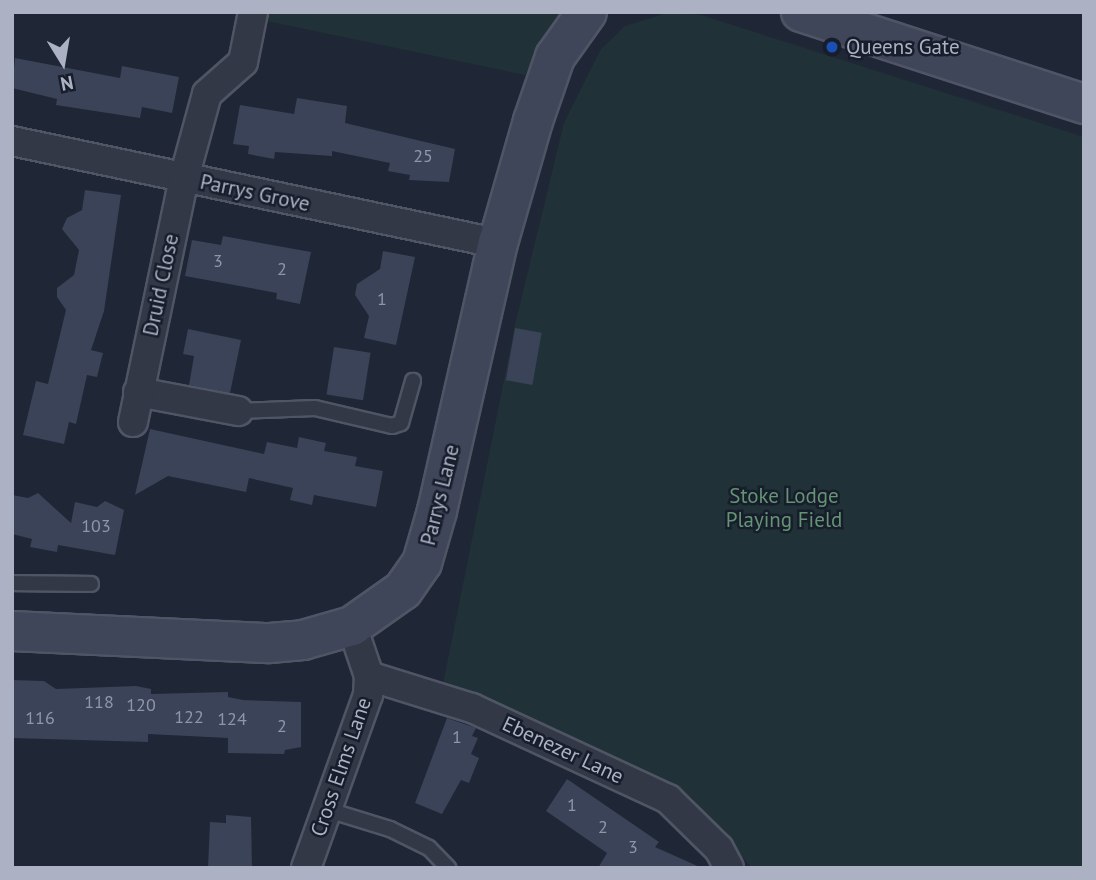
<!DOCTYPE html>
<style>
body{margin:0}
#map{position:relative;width:1096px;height:880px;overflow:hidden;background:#1f2636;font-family:"PT Sans",sans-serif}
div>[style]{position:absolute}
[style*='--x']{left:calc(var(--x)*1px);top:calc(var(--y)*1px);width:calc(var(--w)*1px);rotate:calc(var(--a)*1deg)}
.green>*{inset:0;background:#203237}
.building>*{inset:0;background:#3a4357;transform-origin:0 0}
.roads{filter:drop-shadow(2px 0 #505565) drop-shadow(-2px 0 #505565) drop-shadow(0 2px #505565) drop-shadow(0 -2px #505565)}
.lane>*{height:14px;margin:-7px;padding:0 7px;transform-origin:7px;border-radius:7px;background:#323846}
.street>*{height:28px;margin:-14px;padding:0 14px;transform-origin:14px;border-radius:14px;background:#323846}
.secondary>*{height:38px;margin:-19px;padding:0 19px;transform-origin:19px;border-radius:19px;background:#40465a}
.dots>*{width:19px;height:19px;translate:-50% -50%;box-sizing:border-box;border:4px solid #181d2b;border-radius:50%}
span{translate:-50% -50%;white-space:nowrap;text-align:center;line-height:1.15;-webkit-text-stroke:5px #181d2b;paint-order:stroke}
.number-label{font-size:18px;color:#9096a9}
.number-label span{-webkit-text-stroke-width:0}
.poi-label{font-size:21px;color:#acb2c4}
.left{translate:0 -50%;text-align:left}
.street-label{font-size:21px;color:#acb2c4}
.park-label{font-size:21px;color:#639474}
.frame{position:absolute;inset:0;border:14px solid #acb2c4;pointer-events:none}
.north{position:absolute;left:28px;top:28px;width:70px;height:70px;-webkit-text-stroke:5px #181d2b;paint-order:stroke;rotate:169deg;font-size:19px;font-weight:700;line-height:28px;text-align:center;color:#acb2c4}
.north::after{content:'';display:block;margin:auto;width:24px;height:32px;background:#acb2c4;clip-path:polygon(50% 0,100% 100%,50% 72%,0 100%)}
</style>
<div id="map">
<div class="green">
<div style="clip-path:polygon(263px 12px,561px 12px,525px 75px,262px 20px)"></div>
<div style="clip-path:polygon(667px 13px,701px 15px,1084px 137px,1084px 868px,752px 868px,692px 798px,443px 684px,515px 325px,564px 123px,601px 49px,625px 26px)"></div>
</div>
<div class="building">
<div style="clip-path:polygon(15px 58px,120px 78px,122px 66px,179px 77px,172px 113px,142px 107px,140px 118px,56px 105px,57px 99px,12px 88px)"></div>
<div style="clip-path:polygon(297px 98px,347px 106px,345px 123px,455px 149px,449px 182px,409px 180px,410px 175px,388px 171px,390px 163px,332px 151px,332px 156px,275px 152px,274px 159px,248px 154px,249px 146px,233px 144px,240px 105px,294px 114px)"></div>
<div style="clip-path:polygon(85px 190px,121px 195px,104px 311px,91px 350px,103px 353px,97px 377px,87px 375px,76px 424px,69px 422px,64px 444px,23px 435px,36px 381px,48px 384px,66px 310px,57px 297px,57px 288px,74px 275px,79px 250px,62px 229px,67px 218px,82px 210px)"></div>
<div style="clip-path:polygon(223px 236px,311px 252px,300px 304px,276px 299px,277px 293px,185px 276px,192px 240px,221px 245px)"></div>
<div style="clip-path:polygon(383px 251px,415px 257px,396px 345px,364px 338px,369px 316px,355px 295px,357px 284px,380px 269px)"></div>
<div style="left:515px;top:328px;width:27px;height:53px;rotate:10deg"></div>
<div style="clip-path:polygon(188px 329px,241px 340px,230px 393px,189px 385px,194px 356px,183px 354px)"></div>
<div style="left:334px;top:347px;width:37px;height:48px;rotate:9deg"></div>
<div style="clip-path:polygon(150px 429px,264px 454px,267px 442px,297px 448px,299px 437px,326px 443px,324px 451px,357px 457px,355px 466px,383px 471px,376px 507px,314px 495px,312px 505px,290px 500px,293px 488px,249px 478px,246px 492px,168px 476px,135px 495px)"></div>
<div style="clip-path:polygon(38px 493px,71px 523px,75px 502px,97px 507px,105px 501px,124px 510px,115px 555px,58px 545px,57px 552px,30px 547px,32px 539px,12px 534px,12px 495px,28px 498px)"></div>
<div style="clip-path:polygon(12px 680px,44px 681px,56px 689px,136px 686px,151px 689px,151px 694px,228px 692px,228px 697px,243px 700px,301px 702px,301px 747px,285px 750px,284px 754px,228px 753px,228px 738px,148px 734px,148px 742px,12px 738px)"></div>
<div style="clip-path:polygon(447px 718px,476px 728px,472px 736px,478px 738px,471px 754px,479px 758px,469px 783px,461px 780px,442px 814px,415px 803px)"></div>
<div style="clip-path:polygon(567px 779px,659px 842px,655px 847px,702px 868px,598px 868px,607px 853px,546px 811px)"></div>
<div style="clip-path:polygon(226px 815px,251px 817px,252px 868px,208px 868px,210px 822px,226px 823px)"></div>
</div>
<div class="roads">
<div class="lane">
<div style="--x:238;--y:411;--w:77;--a:-2.2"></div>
<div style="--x:315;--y:408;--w:79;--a:13.2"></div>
<div style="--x:392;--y:426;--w:9;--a:-18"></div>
<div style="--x:401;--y:423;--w:44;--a:-74.1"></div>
<div style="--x:12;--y:583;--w:79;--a:0.7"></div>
<div style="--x:325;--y:809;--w:68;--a:17.1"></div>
<div style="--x:390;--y:829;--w:43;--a:26"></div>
<div style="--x:429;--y:848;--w:28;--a:46"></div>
</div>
<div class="street">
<div style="--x:12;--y:141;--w:497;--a:11.9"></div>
<div style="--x:138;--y:392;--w:102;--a:10.8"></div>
<div style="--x:133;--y:422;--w:249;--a:-78.2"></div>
<div style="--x:184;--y:178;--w:87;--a:-74.7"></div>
<div style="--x:207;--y:94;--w:48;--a:-41.6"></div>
<div style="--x:243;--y:62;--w:51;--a:-78.7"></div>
<div style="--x:369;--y:676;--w:108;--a:17.3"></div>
<div style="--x:472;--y:708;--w:216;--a:24.9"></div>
<div style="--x:668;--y:799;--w:71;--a:44.4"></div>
<div style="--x:719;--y:849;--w:21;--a:62"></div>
<div style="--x:306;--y:868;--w:184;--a:-70.3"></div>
<div style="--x:368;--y:695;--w:19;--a:-87"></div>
<div style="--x:369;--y:676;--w:53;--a:-108.8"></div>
</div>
<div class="secondary">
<div style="--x:801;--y:12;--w:298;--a:18"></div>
<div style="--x:12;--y:631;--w:258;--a:2.7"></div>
<div style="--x:270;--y:643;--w:33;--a:-5"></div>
<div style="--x:303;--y:640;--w:51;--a:-15.9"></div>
<div style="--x:352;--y:626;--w:62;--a:-35.2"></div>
<div style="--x:403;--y:590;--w:33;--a:-55"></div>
<div style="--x:422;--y:563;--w:54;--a:-73.9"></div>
<div style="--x:437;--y:511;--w:275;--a:-77.2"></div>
<div style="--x:498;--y:243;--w:127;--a:-74"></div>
<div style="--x:533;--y:121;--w:68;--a:-71"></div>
<div style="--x:555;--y:57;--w:55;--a:-54.6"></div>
</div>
</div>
<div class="dots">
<div style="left:832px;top:47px;background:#1a4fb4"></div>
</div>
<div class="number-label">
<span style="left:423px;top:156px">25</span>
<span style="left:218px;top:261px">3</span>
<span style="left:282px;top:269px">2</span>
<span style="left:382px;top:299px">1</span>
<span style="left:96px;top:526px">103</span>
<span style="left:99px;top:702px">118</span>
<span style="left:141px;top:705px">120</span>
<span style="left:189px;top:717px">122</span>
<span style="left:40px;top:718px">116</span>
<span style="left:232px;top:719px">124</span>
<span style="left:282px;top:726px">2</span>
<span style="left:457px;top:737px">1</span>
<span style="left:572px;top:805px">1</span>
<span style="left:603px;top:827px">2</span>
<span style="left:633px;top:847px">3</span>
</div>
<div class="poi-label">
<span class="left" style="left:846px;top:47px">Queens Gate</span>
</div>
<div class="street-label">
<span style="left:255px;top:193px;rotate:12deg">Parrys Grove</span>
<span style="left:161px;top:285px;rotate:-78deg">Druid Close</span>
<span style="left:440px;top:495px;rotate:-76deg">Parrys Lane</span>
<span style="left:563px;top:750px;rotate:25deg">Ebenezer Lane</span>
<span style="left:341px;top:767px;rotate:-71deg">Cross Elms Lane</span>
</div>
<div class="park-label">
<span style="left:784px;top:508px">Stoke Lodge<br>Playing Field</span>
</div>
<div class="frame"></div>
<div class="north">N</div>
</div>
